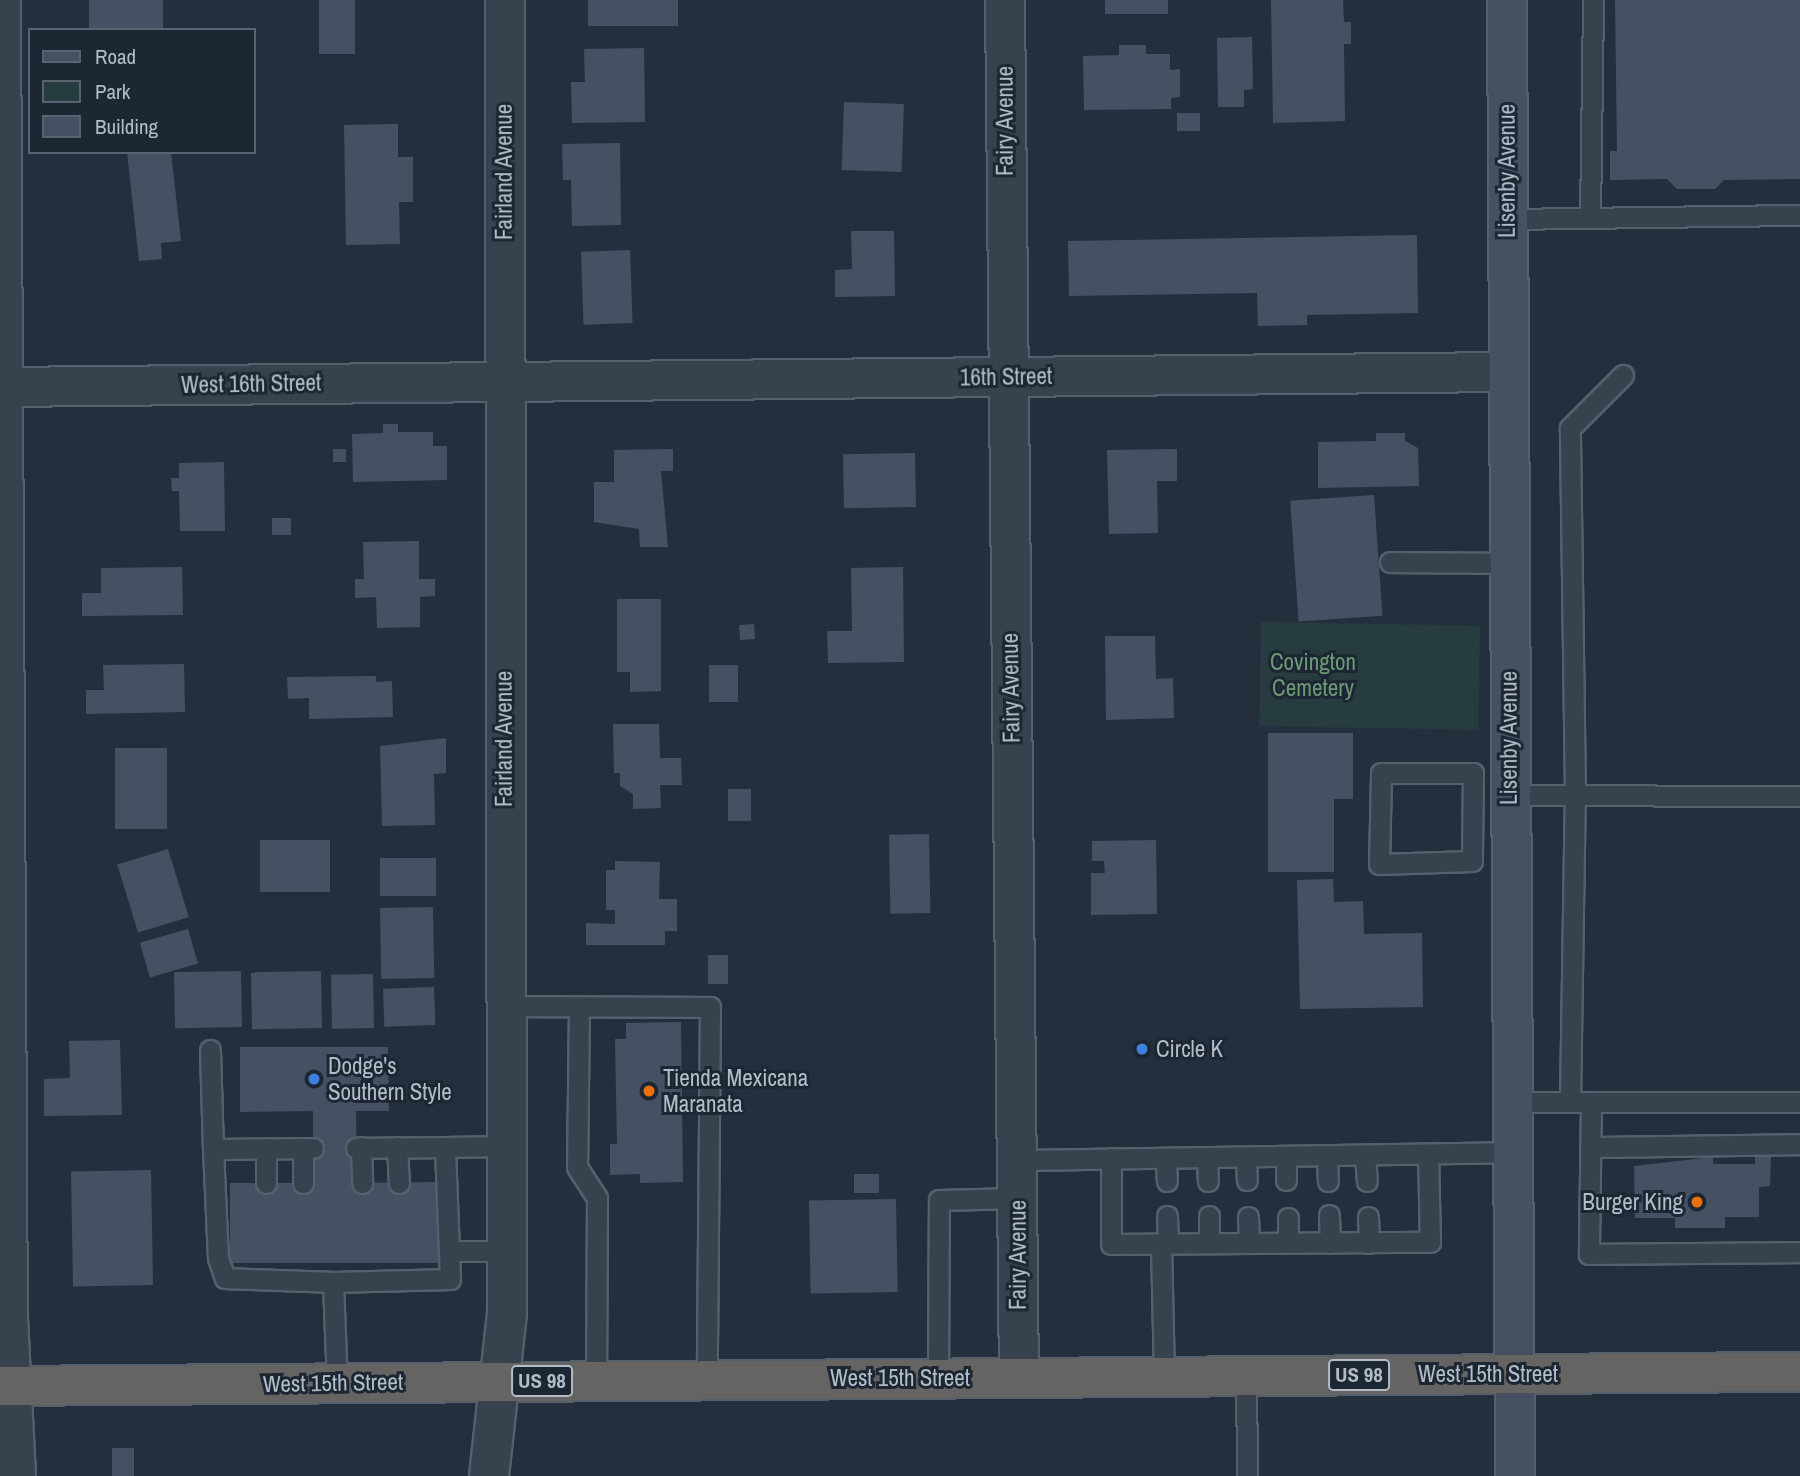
<!DOCTYPE html>
<style>
body{margin:0}
#map{position:relative;width:1800px;height:1476px;overflow:hidden;background:#242f3e;font-family:"Archivo Narrow",sans-serif}
div>[style]{position:absolute}
[style*='--x']{left:calc(var(--x)*1px);top:calc(var(--y)*1px);width:calc(var(--w)*1px);rotate:calc(var(--a)*1deg)}
.green>*{inset:0;background:#263c3f;transform-origin:0 0}
.building>*{inset:0;background:#455162;transform-origin:0 0}
.roads{filter:drop-shadow(2px 0 #565f6c) drop-shadow(-2px 0 #565f6c) drop-shadow(0 2px #565f6c) drop-shadow(0 -2px #565f6c)}
.service>*{height:19px;margin:-9.5px;padding:0 9.5px;transform-origin:9.5px;border-radius:9.5px;background:#38414e}
.minor>*{height:38px;margin:-19px;padding:0 19px;transform-origin:19px;border-radius:19px;background:#38414e}
.secondary>*{height:38px;margin:-19px;padding:0 19px;transform-origin:19px;border-radius:19px;background:#465061}
.trunk>*{height:38px;margin:-19px;padding:0 19px;transform-origin:19px;border-radius:19px;background:#656462}
.dots>*{width:19px;height:19px;translate:-50% -50%;box-sizing:border-box;border:4px solid #1d2633;border-radius:50%}
span{translate:-50% -50%;white-space:nowrap;text-align:center;line-height:1.15;-webkit-text-stroke:6px #1d2633;paint-order:stroke}
.shield-label span{padding:2px 5px;background:#1d2633;border:2px solid;border-radius:5px;-webkit-text-stroke-width:0}
.shield-label{font-size:21px;color:#b4bcc9;font-weight:700}
.street-label{font-size:23px;color:#b4bcc9}
.park-label{font-size:23px;color:#6b9a76}
.poi-label{font-size:23px;color:#b4bcc9}
.left{translate:0 -50%;text-align:left}
.right{translate:-100% -50%;text-align:right}
.legend{position:absolute;left:28px;top:28px;width:228px;height:126px;box-sizing:border-box;background:#1d2633;border:2px solid #59626f;margin:0;padding:9px 12px;list-style:none;font-size:21px;color:#b4bcc9}
.legend li{display:flex;align-items:center;gap:14px;height:35px}
.legend b{width:35px;border:2px solid #59626f}
</style>
<div id="map">
<div class="green">
<div style="left:1261px;top:622px;width:219px;height:104px;rotate:1deg"></div>
</div>
<div class="building">
<div style="left:89px;top:0;width:74px;height:30px"></div>
<div style="left:319px;top:0;width:36px;height:54px"></div>
<div style="left:588px;top:0;width:90px;height:26px"></div>
<div style="left:1105px;top:0;width:63px;height:14px"></div>
<div style="clip-path:polygon(1271px 0,1343px 0,1344px 22px,1351px 22px,1351px 44px,1344px 44px,1345px 121px,1273px 123px)"></div>
<div style="clip-path:polygon(1615px 0,1800px 0,1800px 179px,1724px 180px,1715px 189px,1677px 189px,1667px 179px,1610px 180px,1610px 151px,1617px 151px)"></div>
<div style="clip-path:polygon(1252px 37px,1253px 89px,1244px 90px,1244px 107px,1218px 107px,1217px 38px)"></div>
<div style="clip-path:polygon(1119px 45px,1146px 45px,1146px 54px,1170px 54px,1170px 70px,1180px 69px,1180px 97px,1171px 98px,1171px 109px,1084px 110px,1083px 56px,1119px 55px)"></div>
<div style="clip-path:polygon(644px 48px,645px 122px,572px 123px,571px 82px,585px 82px,584px 49px)"></div>
<div style="left:844px;top:102px;width:60px;height:68px;rotate:2deg"></div>
<div style="left:1177px;top:113px;width:23px;height:18px"></div>
<div style="clip-path:polygon(398px 124px,398px 157px,413px 157px,413px 202px,399px 202px,400px 244px,346px 245px,344px 125px)"></div>
<div style="clip-path:polygon(620px 143px,621px 225px,572px 226px,571px 180px,563px 180px,562px 144px)"></div>
<div style="clip-path:polygon(127px 152px,171px 152px,181px 241px,161px 243px,162px 259px,139px 261px)"></div>
<div style="clip-path:polygon(851px 231px,894px 231px,895px 296px,835px 297px,835px 270px,852px 269px)"></div>
<div style="clip-path:polygon(1417px 235px,1418px 313px,1307px 315px,1307px 325px,1258px 326px,1257px 293px,1069px 296px,1068px 241px)"></div>
<div style="left:630px;top:250px;width:73px;height:49px;rotate:88deg"></div>
<div style="clip-path:polygon(383px 424px,398px 424px,398px 432px,433px 432px,433px 446px,447px 446px,447px 480px,353px 482px,352px 434px,383px 433px)"></div>
<div style="clip-path:polygon(1376px 433px,1405px 433px,1405px 441px,1418px 448px,1419px 486px,1318px 488px,1318px 442px,1376px 441px)"></div>
<div style="left:333px;top:449px;width:13px;height:13px"></div>
<div style="clip-path:polygon(673px 449px,673px 471px,661px 471px,668px 547px,640px 547px,639px 529px,594px 522px,594px 482px,614px 482px,614px 450px)"></div>
<div style="clip-path:polygon(1177px 449px,1177px 481px,1157px 481px,1158px 533px,1109px 534px,1107px 450px)"></div>
<div style="left:915px;top:453px;width:54px;height:72px;rotate:89deg"></div>
<div style="clip-path:polygon(224px 462px,225px 531px,180px 531px,179px 491px,172px 491px,171px 478px,179px 478px,179px 463px)"></div>
<div style="left:1374px;top:495px;width:121px;height:84px;rotate:86deg"></div>
<div style="left:291px;top:518px;width:17px;height:19px;rotate:90deg"></div>
<div style="clip-path:polygon(419px 541px,419px 579px,435px 579px,435px 596px,420px 597px,420px 627px,377px 628px,376px 597px,355px 598px,355px 579px,364px 579px,363px 542px)"></div>
<div style="clip-path:polygon(182px 567px,183px 615px,82px 616px,82px 593px,101px 593px,101px 568px)"></div>
<div style="clip-path:polygon(903px 567px,904px 662px,828px 663px,827px 631px,852px 631px,851px 568px)"></div>
<div style="clip-path:polygon(617px 599px,661px 599px,661px 691px,630px 692px,630px 672px,617px 672px)"></div>
<div style="left:754px;top:624px;width:15px;height:15px;rotate:86deg"></div>
<div style="clip-path:polygon(1105px 636px,1155px 636px,1156px 679px,1173px 678px,1174px 718px,1106px 720px)"></div>
<div style="clip-path:polygon(184px 664px,185px 712px,86px 714px,86px 690px,104px 690px,103px 665px)"></div>
<div style="left:709px;top:665px;width:29px;height:37px"></div>
<div style="clip-path:polygon(376px 676px,376px 682px,392px 681px,393px 717px,309px 719px,309px 698px,288px 699px,287px 677px)"></div>
<div style="clip-path:polygon(613px 724px,659px 724px,660px 758px,681px 758px,682px 785px,660px 785px,661px 808px,633px 809px,633px 794px,620px 786px,620px 773px,614px 773px)"></div>
<div style="clip-path:polygon(1268px 733px,1353px 733px,1353px 799px,1334px 799px,1334px 872px,1268px 872px)"></div>
<div style="clip-path:polygon(446px 738px,446px 773px,434px 774px,435px 825px,382px 826px,380px 746px)"></div>
<div style="left:115px;top:748px;width:52px;height:81px"></div>
<div style="left:728px;top:789px;width:23px;height:32px"></div>
<div style="left:929px;top:834px;width:79px;height:40px;rotate:89deg"></div>
<div style="left:330px;top:840px;width:52px;height:70px;rotate:90deg"></div>
<div style="clip-path:polygon(1156px 840px,1157px 914px,1091px 915px,1091px 873px,1105px 873px,1104px 861px,1092px 861px,1092px 841px)"></div>
<div style="left:168px;top:849px;width:71px;height:53px;rotate:73deg"></div>
<div style="left:436px;top:858px;width:38px;height:56px;rotate:90deg"></div>
<div style="clip-path:polygon(615px 861px,660px 862px,659px 899px,677px 899px,677px 931px,665px 931px,665px 945px,586px 945px,586px 923px,615px 924px,615px 910px,606px 910px,606px 870px,615px 870px)"></div>
<div style="clip-path:polygon(1333px 879px,1334px 902px,1363px 901px,1364px 934px,1422px 933px,1423px 1007px,1300px 1009px,1297px 880px)"></div>
<div style="left:433px;top:907px;width:71px;height:53px;rotate:89deg"></div>
<div style="left:188px;top:929px;width:36px;height:50px;rotate:74deg"></div>
<div style="left:708px;top:955px;width:20px;height:29px"></div>
<div style="left:241px;top:971px;width:56px;height:67px;rotate:89deg"></div>
<div style="left:321px;top:971px;width:57px;height:70px;rotate:89deg"></div>
<div style="left:373px;top:974px;width:54px;height:42px;rotate:89deg"></div>
<div style="left:434px;top:987px;width:38px;height:51px;rotate:88deg"></div>
<div style="clip-path:polygon(681px 1022px,683px 1182px,640px 1183px,640px 1174px,610px 1175px,610px 1144px,617px 1144px,615px 1039px,626px 1039px,626px 1023px)"></div>
<div style="clip-path:polygon(120px 1040px,122px 1115px,44px 1116px,44px 1079px,70px 1078px,69px 1041px)"></div>
<div style="clip-path:polygon(240px 1047px,388px 1047px,389px 1111px,356px 1111px,357px 1183px,438px 1182px,441px 1263px,230px 1263px,230px 1183px,313px 1183px,313px 1111px,240px 1112px)"></div>
<div style="clip-path:polygon(1755px 1156px,1771px 1157px,1770px 1186px,1759px 1187px,1759px 1217px,1725px 1217px,1725px 1228px,1675px 1228px,1675px 1218px,1635px 1218px,1634px 1166px,1713px 1157px,1713px 1164px,1755px 1164px)"></div>
<div style="left:151px;top:1170px;width:115px;height:80px;rotate:89deg"></div>
<div style="left:879px;top:1174px;width:19px;height:25px;rotate:90deg"></div>
<div style="left:896px;top:1199px;width:93px;height:87px;rotate:89deg"></div>
<div style="left:134px;top:1448px;width:28px;height:22px;rotate:90deg"></div>
</div>
<div class="roads">
<div class="service">
<div style="--x:1590;--y:218;--w:218;--a:-89.2"></div>
<div style="--x:1507;--y:219;--w:293;--a:-0.8"></div>
<div style="--x:1390;--y:562;--w:119;--a:0.5"></div>
<div style="--x:1381;--y:773;--w:92;--a:0"></div>
<div style="--x:1473;--y:773;--w:88;--a:90.7"></div>
<div style="--x:1472;--y:861;--w:93;--a:178.2"></div>
<div style="--x:1379;--y:864;--w:91;--a:-88.7"></div>
<div style="--x:1509;--y:795;--w:291;--a:0.2"></div>
<div style="--x:505;--y:1006;--w:205;--a:0.3"></div>
<div style="--x:710;--y:1007;--w:372;--a:90.5"></div>
<div style="--x:579;--y:1007;--w:160;--a:90.7"></div>
<div style="--x:577;--y:1167;--w:37;--a:57"></div>
<div style="--x:597;--y:1198;--w:183;--a:90.3"></div>
<div style="--x:210;--y:1050;--w:99;--a:88.3"></div>
<div style="--x:1510;--y:1102;--w:290;--a:0"></div>
<div style="--x:1570;--y:1102;--w:307;--a:-89.1"></div>
<div style="--x:1575;--y:795;--w:367;--a:-90.8"></div>
<div style="--x:1570;--y:428;--w:75;--a:-45"></div>
<div style="--x:1591;--y:1102;--w:152;--a:90.8"></div>
<div style="--x:1589;--y:1254;--w:211;--a:-0.5"></div>
<div style="--x:361;--y:1147;--w:36;--a:88"></div>
<div style="--x:397;--y:1147;--w:36;--a:87"></div>
<div style="--x:445;--y:1147;--w:62;--a:-0.9"></div>
<div style="--x:1590;--y:1147;--w:210;--a:-0.8"></div>
<div style="--x:266;--y:1148;--w:35;--a:90"></div>
<div style="--x:313;--y:1148;--w:100;--a:179.4"></div>
<div style="--x:213;--y:1149;--w:109;--a:87.4"></div>
<div style="--x:218;--y:1258;--w:21;--a:71"></div>
<div style="--x:225;--y:1278;--w:108;--a:2.1"></div>
<div style="--x:1365;--y:1155;--w:26;--a:86"></div>
<div style="--x:1286;--y:1156;--w:24;--a:90"></div>
<div style="--x:1327;--y:1156;--w:25;--a:88"></div>
<div style="--x:1207;--y:1157;--w:24;--a:88"></div>
<div style="--x:1246;--y:1157;--w:23;--a:88"></div>
<div style="--x:1111;--y:1158;--w:86;--a:90"></div>
<div style="--x:1111;--y:1244;--w:319;--a:-0.4"></div>
<div style="--x:1430;--y:1242;--w:87;--a:-91.3"></div>
<div style="--x:1166;--y:1158;--w:23;--a:88"></div>
<div style="--x:1018;--y:1160;--w:492;--a:-0.9"></div>
<div style="--x:303;--y:1183;--w:35;--a:-90"></div>
<div style="--x:1329;--y:1215;--w:28;--a:88"></div>
<div style="--x:1167;--y:1216;--w:28;--a:88"></div>
<div style="--x:1209;--y:1216;--w:27;--a:90"></div>
<div style="--x:1248;--y:1217;--w:26;--a:88"></div>
<div style="--x:1368;--y:1217;--w:26;--a:88"></div>
<div style="--x:1288;--y:1218;--w:25;--a:90"></div>
<div style="--x:1161;--y:1244;--w:132;--a:88.7"></div>
<div style="--x:451;--y:1251;--w:56;--a:0"></div>
<div style="--x:1246;--y:1376;--w:100;--a:89.4"></div>
<div style="--x:938;--y:1378;--w:178;--a:-89.7"></div>
<div style="--x:939;--y:1200;--w:79;--a:-1.5"></div>
<div style="--x:337;--y:1383;--w:101;--a:-92.3"></div>
<div style="--x:333;--y:1282;--w:117;--a:-1.5"></div>
<div style="--x:450;--y:1279;--w:132;--a:-92.2"></div>
<div style="--x:445;--y:1147;--w:89;--a:179.4"></div>
</div>
<div class="minor">
<div style="--x:1;--y:0;--w:1318;--a:89.7"></div>
<div style="--x:8;--y:1318;--w:158;--a:87.1"></div>
<div style="--x:1005;--y:0;--w:1377;--a:89.42"></div>
<div style="--x:0;--y:387;--w:1508;--a:-0.57"></div>
<div style="--x:489;--y:1476;--w:165;--a:-83.7"></div>
<div style="--x:507;--y:1312;--w:1312;--a:-90.09"></div>
</div>
<div class="secondary">
<div style="--x:1507;--y:0;--w:1476;--a:89.69"></div>
</div>
<div class="trunk">
<div style="--x:0;--y:1386;--w:1800;--a:-0.45"></div>
</div>
</div>
<div class="dots">
<div style="left:1142px;top:1049px;background:#3f7fe0"></div>
<div style="left:314px;top:1079px;background:#3f7fe0"></div>
<div style="left:649px;top:1091px;background:#e8710a"></div>
<div style="left:1697px;top:1202px;background:#e8710a"></div>
</div>
<div class="shield-label">
<span style="left:1359px;top:1375px">US 98</span>
<span style="left:542px;top:1381px">US 98</span>
</div>
<div class="street-label">
<span style="left:1005px;top:121px;rotate:-90deg">Fairy Avenue</span>
<span style="left:1507px;top:171px;rotate:-90deg">Lisenby Avenue</span>
<span style="left:504px;top:172px;rotate:-90deg">Fairland Avenue</span>
<span style="left:1006px;top:377px;rotate:-1deg">16th Street</span>
<span style="left:251px;top:384px;rotate:-1deg">West 16th Street</span>
<span style="left:1011px;top:688px;rotate:-91deg">Fairy Avenue</span>
<span style="left:1509px;top:738px;rotate:-90deg">Lisenby Avenue</span>
<span style="left:504px;top:739px;rotate:-90deg">Fairland Avenue</span>
<span style="left:1018px;top:1255px;rotate:-90deg">Fairy Avenue</span>
<span style="left:1488px;top:1374px">West 15th Street</span>
<span style="left:900px;top:1378px">West 15th Street</span>
<span style="left:333px;top:1383px;rotate:-1deg">West 15th Street</span>
</div>
<div class="park-label">
<span style="left:1313px;top:675px">Covington<br>Cemetery</span>
</div>
<div class="poi-label">
<span class="left" style="left:1156px;top:1049px">Circle K</span>
<span class="left" style="left:328px;top:1079px">Dodge's<br>Southern Style</span>
<span class="left" style="left:663px;top:1091px">Tienda Mexicana<br>Maranata</span>
<span class="right" style="left:1683px;top:1202px">Burger King</span>
</div>
<ul class="legend">
<li><b style="height:9px;background:#465061"></b>Road</li>
<li><b style="height:19px;background:#263c3f"></b>Park</li>
<li><b style="height:19px;background:#455162"></b>Building</li>
</ul>
</div>
